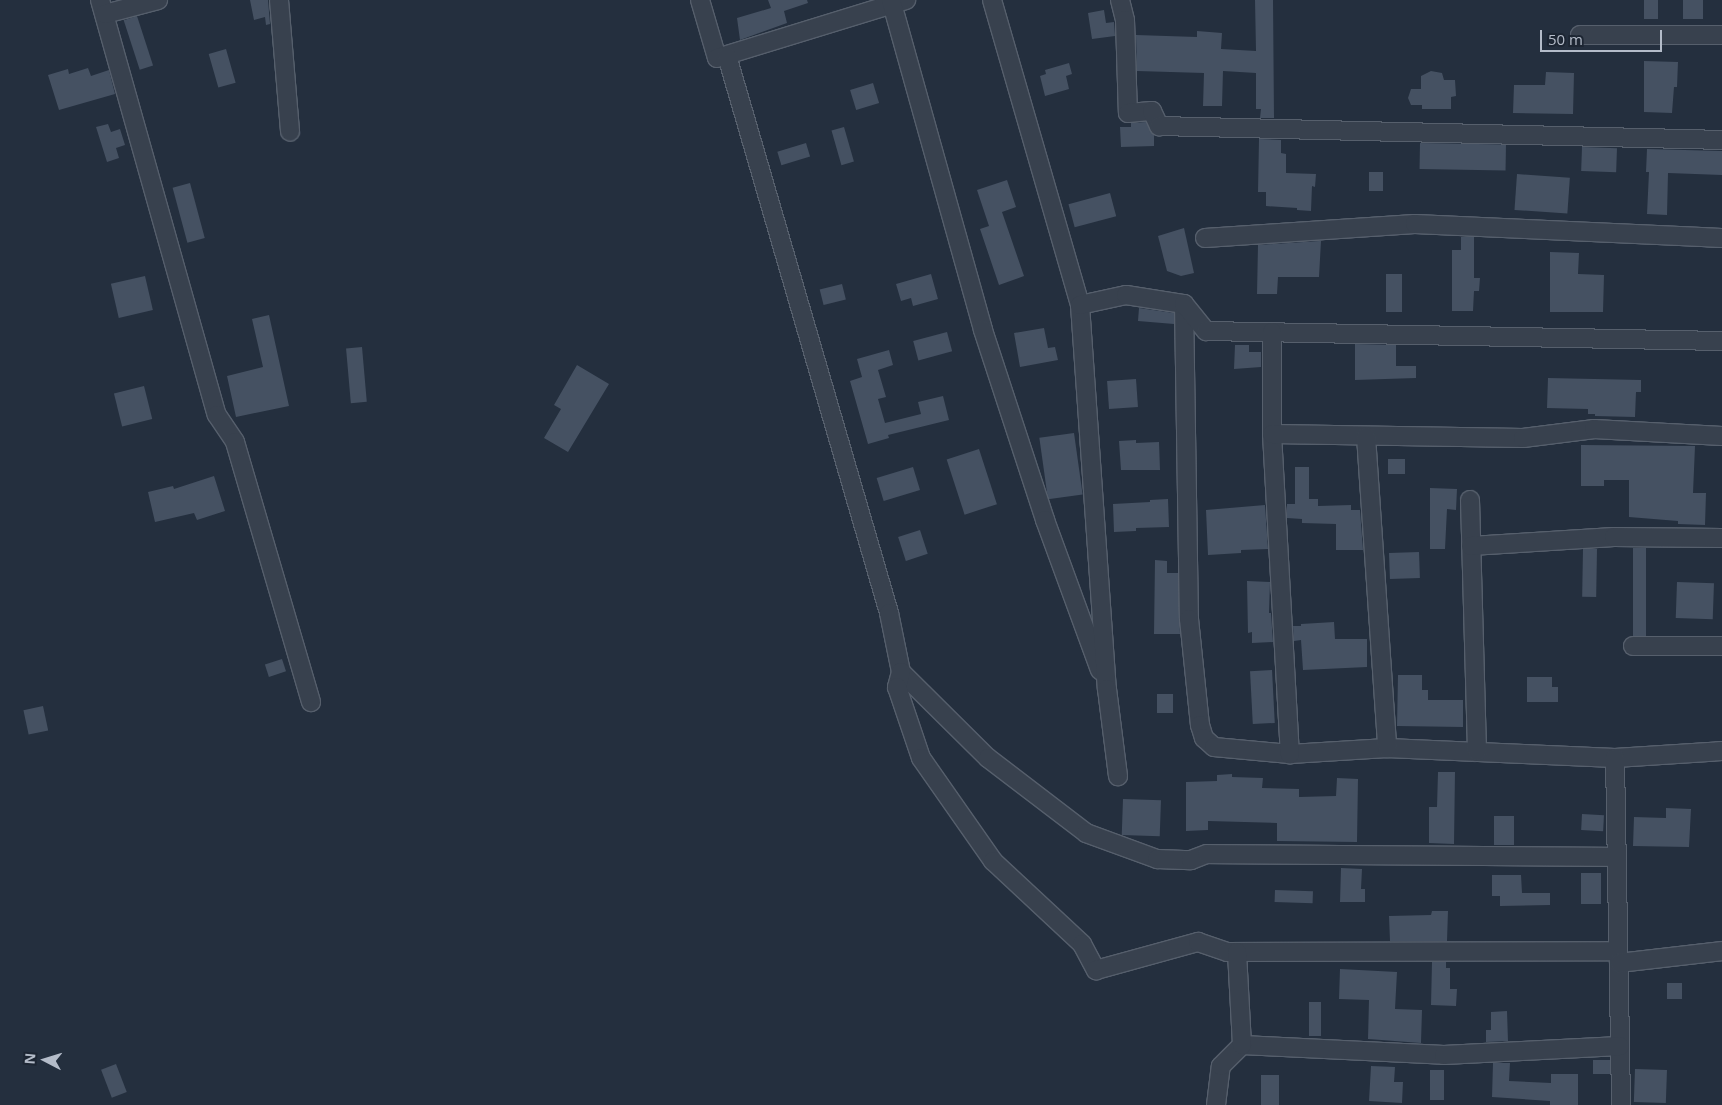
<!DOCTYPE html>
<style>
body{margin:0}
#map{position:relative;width:1722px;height:1105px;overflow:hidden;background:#242f3e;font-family:"Open Sans",sans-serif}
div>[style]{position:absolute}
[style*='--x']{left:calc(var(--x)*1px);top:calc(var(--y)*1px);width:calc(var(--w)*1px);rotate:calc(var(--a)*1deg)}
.building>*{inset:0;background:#455162;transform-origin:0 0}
.roads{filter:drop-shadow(1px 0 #565f6c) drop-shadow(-1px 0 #565f6c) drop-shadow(0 1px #565f6c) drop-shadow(0 -1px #565f6c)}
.street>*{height:18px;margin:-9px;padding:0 9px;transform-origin:9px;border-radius:9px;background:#38414e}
span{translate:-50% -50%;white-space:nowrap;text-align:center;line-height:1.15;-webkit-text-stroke:4px #1d2633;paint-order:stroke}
.north{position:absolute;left:20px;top:1035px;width:50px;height:50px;-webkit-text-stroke:4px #1d2633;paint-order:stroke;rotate:275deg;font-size:14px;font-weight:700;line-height:20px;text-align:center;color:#b4bcc9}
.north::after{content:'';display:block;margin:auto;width:18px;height:22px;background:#b4bcc9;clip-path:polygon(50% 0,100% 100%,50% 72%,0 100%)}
.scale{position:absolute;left:1540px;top:30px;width:122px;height:22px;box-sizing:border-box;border:2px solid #b4bcc9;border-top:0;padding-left:6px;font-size:15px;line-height:18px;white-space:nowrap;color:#b4bcc9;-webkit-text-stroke:4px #1d2633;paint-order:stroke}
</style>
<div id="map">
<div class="building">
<div style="clip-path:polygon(250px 0,268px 0,270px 24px,266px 25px,265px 17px,254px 20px)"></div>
<div style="clip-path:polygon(768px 0,807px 0,808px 3px,784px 11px,787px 23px,740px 40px,737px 18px,771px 8px)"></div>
<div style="clip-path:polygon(1255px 0,1273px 0,1274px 118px,1260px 118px,1261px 109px,1256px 109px,1256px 73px,1223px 71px,1222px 106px,1203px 106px,1204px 73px,1137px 71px,1136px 35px,1197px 37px,1197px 31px,1222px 33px,1221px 49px,1256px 51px)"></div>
<div style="left:1644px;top:0;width:14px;height:19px"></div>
<div style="left:1683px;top:0;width:20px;height:19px"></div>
<div style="clip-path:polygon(1104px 10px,1106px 23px,1114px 22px,1115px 36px,1092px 39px,1088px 13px)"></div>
<div style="left:137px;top:16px;width:52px;height:14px;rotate:72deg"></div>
<div style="left:226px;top:49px;width:35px;height:18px;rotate:74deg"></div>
<div style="clip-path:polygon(1644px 61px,1678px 62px,1677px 87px,1674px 87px,1672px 113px,1644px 112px)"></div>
<div style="clip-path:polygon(1069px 63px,1072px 74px,1066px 76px,1069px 89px,1045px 96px,1040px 76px,1046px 74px,1045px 70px)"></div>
<div style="clip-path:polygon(88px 68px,91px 76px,109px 70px,115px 94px,59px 110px,48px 75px,68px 69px,69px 74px)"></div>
<div style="clip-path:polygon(1431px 71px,1442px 73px,1444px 80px,1455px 80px,1456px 96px,1451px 97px,1451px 109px,1422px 109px,1422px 105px,1411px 105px,1408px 98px,1411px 89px,1421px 89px,1421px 76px)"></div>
<div style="clip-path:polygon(1546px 72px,1574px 73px,1573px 114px,1513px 113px,1514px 85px,1545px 85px)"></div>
<div style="left:873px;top:83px;width:21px;height:24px;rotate:73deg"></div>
<div style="clip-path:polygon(1146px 122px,1154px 135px,1154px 146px,1121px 147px,1120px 127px,1131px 127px,1131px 123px)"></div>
<div style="clip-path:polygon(108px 124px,111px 132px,120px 129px,125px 145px,116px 148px,119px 158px,107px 162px,96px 127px)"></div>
<div style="left:844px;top:127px;width:36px;height:13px;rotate:74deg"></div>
<div style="clip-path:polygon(1259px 139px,1281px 140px,1281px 153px,1286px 154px,1286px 173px,1316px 174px,1315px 187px,1312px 186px,1311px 211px,1297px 210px,1297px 208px,1266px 206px,1266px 192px,1258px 192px)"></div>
<div style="left:806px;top:143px;width:14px;height:30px;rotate:73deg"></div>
<div style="left:1420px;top:143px;width:86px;height:26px;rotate:1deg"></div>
<div style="left:1582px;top:147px;width:35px;height:24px;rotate:2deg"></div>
<div style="clip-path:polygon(1647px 149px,1722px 151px,1722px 175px,1668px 173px,1667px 215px,1647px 214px,1649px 172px,1646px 172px)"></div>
<div style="left:1369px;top:172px;width:14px;height:19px"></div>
<div style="left:1517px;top:174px;width:53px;height:36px;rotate:4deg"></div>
<div style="clip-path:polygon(1007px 180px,1016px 207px,1002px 212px,1024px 276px,999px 285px,980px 229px,989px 226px,977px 190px)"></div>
<div style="left:190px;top:183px;width:57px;height:18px;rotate:75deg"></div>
<div style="left:1110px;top:193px;width:24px;height:43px;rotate:75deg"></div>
<div style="clip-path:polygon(1184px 228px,1194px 273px,1181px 276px,1167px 271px,1158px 236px)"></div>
<div style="clip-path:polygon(1461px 237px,1474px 237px,1474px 278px,1480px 278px,1479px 291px,1474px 291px,1473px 311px,1452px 311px,1452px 250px,1461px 250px)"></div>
<div style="clip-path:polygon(1319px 241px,1321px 241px,1319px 277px,1278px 277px,1277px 294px,1257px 294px,1258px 245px)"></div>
<div style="clip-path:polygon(1550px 252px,1579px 253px,1578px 274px,1604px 275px,1603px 312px,1550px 312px)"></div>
<div style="clip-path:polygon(931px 274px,938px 299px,913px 306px,911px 298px,901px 301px,896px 284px)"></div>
<div style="left:1386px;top:274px;width:16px;height:38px"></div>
<div style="left:145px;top:276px;width:35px;height:35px;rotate:77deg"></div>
<div style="left:842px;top:284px;width:16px;height:23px;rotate:76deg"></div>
<div style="clip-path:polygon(1139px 308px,1174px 313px,1174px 324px,1138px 321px)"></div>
<div style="clip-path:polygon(269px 315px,289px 406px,236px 417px,227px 376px,263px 367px,252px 319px)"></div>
<div style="clip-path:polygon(1044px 328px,1048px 348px,1055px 347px,1058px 360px,1020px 367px,1014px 333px)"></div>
<div style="left:947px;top:332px;width:20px;height:35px;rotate:75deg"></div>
<div style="clip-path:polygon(1355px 344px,1396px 345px,1396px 366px,1416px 366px,1416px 378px,1355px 380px)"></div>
<div style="clip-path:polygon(1235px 345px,1249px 345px,1249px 352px,1261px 352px,1261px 367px,1234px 369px)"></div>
<div style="left:362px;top:347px;width:55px;height:16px;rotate:85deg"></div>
<div style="clip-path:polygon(889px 350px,893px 365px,878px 370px,886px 397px,878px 399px,885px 423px,921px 414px,918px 402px,943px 396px,949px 420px,888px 435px,889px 438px,868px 444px,850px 381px,862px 377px,857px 359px)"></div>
<div style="clip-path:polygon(577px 365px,609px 384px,568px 452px,544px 438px,561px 409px,554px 405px)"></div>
<div style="clip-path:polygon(1548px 378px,1641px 380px,1641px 392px,1636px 392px,1635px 417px,1595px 416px,1595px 414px,1588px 414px,1588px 409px,1547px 408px)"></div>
<div style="left:1136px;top:379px;width:28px;height:29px;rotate:86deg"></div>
<div style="left:144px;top:386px;width:34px;height:31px;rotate:76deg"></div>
<div style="left:1074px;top:433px;width:62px;height:35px;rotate:82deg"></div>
<div style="clip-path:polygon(1136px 440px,1136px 443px,1159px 442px,1160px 470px,1121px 470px,1119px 441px)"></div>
<div style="clip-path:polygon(1581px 445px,1695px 446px,1693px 493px,1706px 493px,1705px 525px,1678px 524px,1678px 521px,1629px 517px,1629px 480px,1604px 480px,1604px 486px,1581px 486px)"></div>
<div style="left:979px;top:449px;width:58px;height:34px;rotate:72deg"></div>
<div style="left:1388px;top:459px;width:17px;height:15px"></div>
<div style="left:913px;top:467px;width:24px;height:38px;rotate:73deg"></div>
<div style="clip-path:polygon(1295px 467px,1309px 467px,1309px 499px,1318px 499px,1318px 506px,1351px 505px,1351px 510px,1360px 510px,1363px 550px,1336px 550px,1336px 524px,1302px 523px,1302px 519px,1287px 518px,1287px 504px,1295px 504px)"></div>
<div style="clip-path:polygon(214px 476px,225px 511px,197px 520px,194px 513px,155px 522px,148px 492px,173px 486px,174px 489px)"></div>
<div style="clip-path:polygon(1430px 488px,1457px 489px,1456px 510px,1447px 509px,1445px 549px,1430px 549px)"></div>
<div style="clip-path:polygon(1168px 499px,1169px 527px,1136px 528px,1136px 531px,1114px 532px,1113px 504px,1150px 502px,1150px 500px)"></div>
<div style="clip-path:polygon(1265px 505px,1268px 549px,1241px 550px,1241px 553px,1208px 555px,1206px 510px)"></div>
<div style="left:920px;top:530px;width:25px;height:23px;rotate:72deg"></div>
<div style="left:1633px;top:548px;width:13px;height:88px"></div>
<div style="left:1597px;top:549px;width:48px;height:14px;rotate:91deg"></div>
<div style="left:1419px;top:552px;width:26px;height:30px;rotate:88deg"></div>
<div style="clip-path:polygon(1155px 560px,1167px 561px,1167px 573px,1178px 573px,1180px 634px,1154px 634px)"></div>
<div style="clip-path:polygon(1247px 581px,1270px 582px,1269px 613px,1271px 613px,1273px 642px,1252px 643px,1252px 632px,1248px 633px)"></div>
<div style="left:1677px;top:582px;width:37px;height:36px;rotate:2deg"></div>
<div style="clip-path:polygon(1334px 622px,1335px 639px,1367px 639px,1367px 667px,1303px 670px,1301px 640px,1294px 641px,1293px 626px,1301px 626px,1301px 624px)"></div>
<div style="left:282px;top:659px;width:13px;height:18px;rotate:72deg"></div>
<div style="left:1272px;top:670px;width:53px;height:22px;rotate:87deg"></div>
<div style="clip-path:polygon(1398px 675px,1422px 675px,1422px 690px,1428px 690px,1428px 700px,1463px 700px,1463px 727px,1397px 726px)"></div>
<div style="clip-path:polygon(1527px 677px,1552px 677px,1552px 687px,1558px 687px,1558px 702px,1527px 702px)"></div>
<div style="left:1157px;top:694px;width:16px;height:19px"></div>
<div style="left:43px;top:706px;width:25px;height:20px;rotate:78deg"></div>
<div style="clip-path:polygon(1438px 772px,1455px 772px,1454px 844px,1429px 843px,1429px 807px,1437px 807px)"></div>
<div style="clip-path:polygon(1232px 774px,1232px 777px,1263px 778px,1262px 788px,1299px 789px,1299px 797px,1336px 796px,1337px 778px,1358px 779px,1357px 842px,1277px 841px,1277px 823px,1208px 821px,1208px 830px,1186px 831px,1186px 782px,1217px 781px,1217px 775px)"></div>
<div style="left:1123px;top:799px;width:38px;height:36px;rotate:2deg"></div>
<div style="clip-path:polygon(1666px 808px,1691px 809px,1689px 847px,1633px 846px,1634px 817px,1666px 818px)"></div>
<div style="left:1582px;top:814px;width:22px;height:16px;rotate:3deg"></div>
<div style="left:1494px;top:816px;width:20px;height:29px"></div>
<div style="clip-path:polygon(1341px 868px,1362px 869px,1361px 889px,1365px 889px,1365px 902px,1340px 902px)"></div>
<div style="left:1581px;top:873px;width:20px;height:31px"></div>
<div style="clip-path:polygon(1492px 875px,1521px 875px,1522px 893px,1550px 893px,1550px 905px,1500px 906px,1500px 896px,1492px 896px)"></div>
<div style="left:1275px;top:890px;width:38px;height:12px;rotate:2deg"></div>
<div style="clip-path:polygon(1432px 911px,1448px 911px,1447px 941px,1390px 941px,1389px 916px,1431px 915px)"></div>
<div style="clip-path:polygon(1432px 962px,1446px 962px,1446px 968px,1450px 968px,1450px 989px,1457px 989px,1456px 1006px,1431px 1005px)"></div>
<div style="clip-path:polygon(1340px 969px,1397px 972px,1395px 1009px,1422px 1010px,1421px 1043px,1368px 1039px,1369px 1000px,1339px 999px)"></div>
<div style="left:1667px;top:983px;width:15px;height:16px"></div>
<div style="left:1309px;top:1002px;width:12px;height:34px"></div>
<div style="clip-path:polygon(1507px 1011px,1508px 1041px,1486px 1042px,1486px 1030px,1491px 1030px,1491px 1012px)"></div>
<div style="left:1593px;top:1060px;width:17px;height:14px"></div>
<div style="clip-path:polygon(1493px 1063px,1510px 1063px,1509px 1081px,1551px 1083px,1551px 1074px,1578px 1074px,1578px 1105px,1550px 1105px,1550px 1101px,1492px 1097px)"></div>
<div style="left:116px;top:1064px;width:30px;height:16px;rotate:69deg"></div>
<div style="clip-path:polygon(1371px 1066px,1395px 1067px,1394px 1082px,1403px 1082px,1402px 1103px,1369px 1101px)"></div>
<div style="left:1635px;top:1069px;width:32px;height:33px;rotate:2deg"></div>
<div style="left:1430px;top:1070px;width:14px;height:30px"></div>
<div style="left:1261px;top:1075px;width:18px;height:30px"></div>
</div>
<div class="roads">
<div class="street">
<div style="--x:100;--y:0;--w:431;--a:74.3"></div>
<div style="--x:217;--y:415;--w:32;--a:56"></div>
<div style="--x:235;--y:442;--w:271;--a:73.7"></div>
<div style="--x:279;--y:0;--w:132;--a:85.2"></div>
<div style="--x:700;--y:0;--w:60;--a:73.7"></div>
<div style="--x:717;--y:58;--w:198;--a:-17.1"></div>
<div style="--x:891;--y:0;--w:343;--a:74.4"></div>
<div style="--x:983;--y:330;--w:200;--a:71.9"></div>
<div style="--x:1045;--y:520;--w:160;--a:69.9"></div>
<div style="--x:992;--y:0;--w:317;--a:73.9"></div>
<div style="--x:1080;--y:305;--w:385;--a:86"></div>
<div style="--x:1107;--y:689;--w:88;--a:82.8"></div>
<div style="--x:1120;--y:0;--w:21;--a:76"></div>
<div style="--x:1125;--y:20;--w:93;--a:88.2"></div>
<div style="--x:1128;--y:113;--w:24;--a:-5"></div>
<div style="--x:1152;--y:111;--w:17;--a:65"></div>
<div style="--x:1159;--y:126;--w:563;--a:1.42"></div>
<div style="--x:105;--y:14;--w:55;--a:-14.8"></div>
<div style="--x:1580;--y:35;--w:142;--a:0"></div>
<div style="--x:727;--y:56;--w:580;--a:73.78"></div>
<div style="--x:889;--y:613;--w:60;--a:78.5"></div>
<div style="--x:901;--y:672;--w:122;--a:44.7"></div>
<div style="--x:988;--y:758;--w:123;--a:37.4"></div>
<div style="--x:1086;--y:833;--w:76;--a:20.1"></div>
<div style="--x:1157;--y:859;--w:34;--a:2"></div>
<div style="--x:1191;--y:860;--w:17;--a:-21"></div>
<div style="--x:1207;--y:854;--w:410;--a:0.4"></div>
<div style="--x:1205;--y:238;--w:210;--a:-3.8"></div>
<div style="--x:1415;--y:224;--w:307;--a:2.6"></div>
<div style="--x:1184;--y:304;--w:315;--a:89.1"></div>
<div style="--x:1189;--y:619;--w:107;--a:84.1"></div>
<div style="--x:1200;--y:725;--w:14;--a:73"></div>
<div style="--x:1204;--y:738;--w:13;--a:42"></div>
<div style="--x:1214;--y:747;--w:76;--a:5.3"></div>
<div style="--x:1290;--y:754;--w:97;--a:-3.5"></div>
<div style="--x:1387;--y:748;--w:228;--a:2.5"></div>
<div style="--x:1615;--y:758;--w:107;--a:-3.7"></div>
<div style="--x:1080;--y:305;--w:47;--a:-12.3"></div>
<div style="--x:1126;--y:295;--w:59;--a:8.8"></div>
<div style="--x:1184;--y:304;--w:35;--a:51"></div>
<div style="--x:1206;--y:331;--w:516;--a:1.11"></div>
<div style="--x:1272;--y:332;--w:102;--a:90"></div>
<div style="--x:1272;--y:434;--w:321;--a:86.8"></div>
<div style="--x:1272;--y:434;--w:251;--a:0.9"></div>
<div style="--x:1523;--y:438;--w:72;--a:-7.2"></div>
<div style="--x:1594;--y:429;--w:128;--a:3.1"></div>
<div style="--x:1366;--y:436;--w:313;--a:86.1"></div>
<div style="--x:1470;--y:500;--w:252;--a:88.4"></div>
<div style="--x:1471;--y:546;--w:143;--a:-3.6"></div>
<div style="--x:1614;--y:537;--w:108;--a:0.5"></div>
<div style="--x:1633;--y:646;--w:89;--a:0"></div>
<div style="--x:901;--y:672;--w:16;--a:105"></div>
<div style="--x:897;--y:687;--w:75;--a:71.3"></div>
<div style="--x:921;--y:758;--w:126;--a:55"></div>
<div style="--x:993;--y:861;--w:122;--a:43"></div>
<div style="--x:1082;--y:944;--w:30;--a:62"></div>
<div style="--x:1096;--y:970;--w:106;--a:-15.4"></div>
<div style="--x:1198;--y:942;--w:31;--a:19"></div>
<div style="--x:1227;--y:952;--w:391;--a:-0.1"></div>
<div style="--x:1615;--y:758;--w:347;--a:89"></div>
<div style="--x:1619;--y:963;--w:104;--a:-6.6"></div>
<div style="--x:1242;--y:1045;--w:202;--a:2.8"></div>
<div style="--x:1444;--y:1055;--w:176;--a:-2.9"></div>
<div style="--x:1216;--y:1105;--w:39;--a:-83"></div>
<div style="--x:1221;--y:1066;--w:30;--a:-45"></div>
<div style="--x:1242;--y:1045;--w:93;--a:-93.1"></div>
</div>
</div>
<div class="north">N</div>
<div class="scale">50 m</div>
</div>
